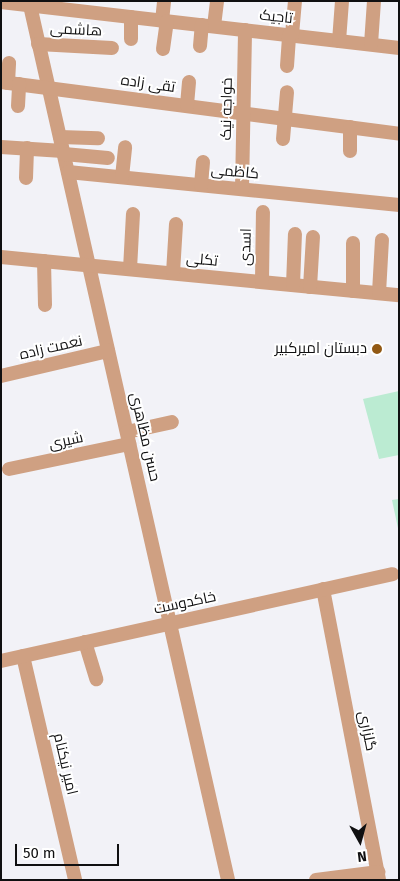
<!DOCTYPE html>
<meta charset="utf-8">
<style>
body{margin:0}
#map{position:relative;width:400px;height:881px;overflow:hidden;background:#f2f2f7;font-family:"Fira Sans",Cairo,sans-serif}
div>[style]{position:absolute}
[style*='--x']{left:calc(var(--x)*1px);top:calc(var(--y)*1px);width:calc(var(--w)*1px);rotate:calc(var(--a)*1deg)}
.green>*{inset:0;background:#bbebd2}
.minor>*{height:14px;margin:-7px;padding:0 7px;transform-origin:7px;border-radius:7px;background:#cfa082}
.dots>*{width:14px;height:14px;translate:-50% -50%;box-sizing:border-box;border:2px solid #fff;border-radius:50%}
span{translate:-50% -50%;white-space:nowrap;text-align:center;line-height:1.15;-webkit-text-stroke:4px #fff;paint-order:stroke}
.street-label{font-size:15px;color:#101011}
.poi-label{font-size:15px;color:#101011}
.right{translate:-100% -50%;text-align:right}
.frame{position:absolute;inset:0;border:2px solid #101011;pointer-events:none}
.north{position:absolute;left:335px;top:816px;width:50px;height:50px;-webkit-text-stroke:4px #fff;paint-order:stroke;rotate:173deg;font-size:14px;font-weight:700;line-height:20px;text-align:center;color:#101011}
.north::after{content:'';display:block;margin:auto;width:18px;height:22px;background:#101011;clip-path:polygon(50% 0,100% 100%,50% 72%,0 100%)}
.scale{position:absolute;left:15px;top:844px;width:104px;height:22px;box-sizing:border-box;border:2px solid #101011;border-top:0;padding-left:6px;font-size:15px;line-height:18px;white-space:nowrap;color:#101011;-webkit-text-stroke:4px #fff;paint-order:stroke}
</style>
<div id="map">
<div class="green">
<div style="clip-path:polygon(399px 391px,399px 455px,379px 459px,363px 399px)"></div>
<div style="clip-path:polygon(399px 499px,399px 533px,392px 500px)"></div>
</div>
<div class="minor">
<div style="--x:29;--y:1;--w:901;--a:77.24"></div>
<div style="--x:1;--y:2;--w:401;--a:6.6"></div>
<div style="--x:162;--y:21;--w:20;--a:-84"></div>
<div style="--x:214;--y:26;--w:25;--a:-83"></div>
<div style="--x:292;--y:35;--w:34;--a:-85"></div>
<div style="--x:131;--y:39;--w:22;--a:-90"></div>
<div style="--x:339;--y:41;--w:40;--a:-85.7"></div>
<div style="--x:38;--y:44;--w:74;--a:3.1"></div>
<div style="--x:371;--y:44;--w:43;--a:-86"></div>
<div style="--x:200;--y:46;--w:21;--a:-85"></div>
<div style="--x:163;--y:49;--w:28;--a:-82"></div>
<div style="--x:287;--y:66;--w:31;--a:-86"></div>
<div style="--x:1;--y:82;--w:401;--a:7.4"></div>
<div style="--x:8;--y:83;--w:20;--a:-87"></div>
<div style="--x:187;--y:105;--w:23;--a:-85"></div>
<div style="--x:18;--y:106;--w:22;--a:-87"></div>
<div style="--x:350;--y:127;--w:24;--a:90"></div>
<div style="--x:60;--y:137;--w:38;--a:2"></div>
<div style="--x:283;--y:139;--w:47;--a:-85.1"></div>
<div style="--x:1;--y:147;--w:62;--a:3.7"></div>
<div style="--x:64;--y:154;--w:44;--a:5.2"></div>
<div style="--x:68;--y:172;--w:333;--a:5.7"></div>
<div style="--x:122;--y:177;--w:30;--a:-84"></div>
<div style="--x:26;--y:178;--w:30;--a:-88"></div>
<div style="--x:201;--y:185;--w:23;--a:-85"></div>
<div style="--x:242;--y:189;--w:159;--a:-88.9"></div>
<div style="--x:1;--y:257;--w:400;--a:5.5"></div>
<div style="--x:44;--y:261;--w:44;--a:88.7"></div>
<div style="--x:130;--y:269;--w:55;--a:-86.9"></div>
<div style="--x:173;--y:273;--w:49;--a:-86.5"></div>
<div style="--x:262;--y:281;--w:69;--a:-89.2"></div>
<div style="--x:293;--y:285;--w:51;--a:-87.8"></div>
<div style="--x:310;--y:287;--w:50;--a:-86.6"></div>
<div style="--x:353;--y:291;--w:48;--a:-90"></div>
<div style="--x:379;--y:293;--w:53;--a:-86.8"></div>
<div style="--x:1;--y:376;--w:110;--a:-13.2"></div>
<div style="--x:127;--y:432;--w:46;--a:-12.5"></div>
<div style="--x:9;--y:469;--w:123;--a:-11.8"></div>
<div style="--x:323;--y:589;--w:296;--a:79.1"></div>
<div style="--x:85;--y:642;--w:39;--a:73"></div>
<div style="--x:23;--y:656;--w:230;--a:76.9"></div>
<div style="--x:1;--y:661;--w:401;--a:-12.5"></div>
<div style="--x:316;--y:880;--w:63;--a:-7.4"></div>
</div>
<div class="dots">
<div style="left:377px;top:349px;background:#925914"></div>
</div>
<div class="street-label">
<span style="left:276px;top:17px;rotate:6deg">تاجیک</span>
<span style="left:76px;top:30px;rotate:3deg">هاشمی</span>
<span style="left:148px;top:84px;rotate:8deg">تقی زاده</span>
<span style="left:227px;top:109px;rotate:-89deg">خواجه نیک</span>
<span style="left:235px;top:172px;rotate:5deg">کاظمی</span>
<span style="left:246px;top:247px;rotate:-89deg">اسدی</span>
<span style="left:202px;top:260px;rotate:5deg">تکلی</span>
<span style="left:51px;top:348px;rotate:-13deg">نعمت زاده</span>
<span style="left:145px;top:437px;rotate:77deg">حسن مظاهری</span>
<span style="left:66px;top:441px;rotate:-12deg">شیری</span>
<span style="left:185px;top:603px;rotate:-12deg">خاکدوست</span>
<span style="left:367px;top:731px;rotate:79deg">گلزاری</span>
<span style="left:65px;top:764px;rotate:77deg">امیر نیکنام</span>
</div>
<div class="poi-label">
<span class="right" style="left:367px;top:349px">دبستان امیرکبیر</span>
</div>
<div class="frame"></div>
<div class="north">N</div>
<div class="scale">50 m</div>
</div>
